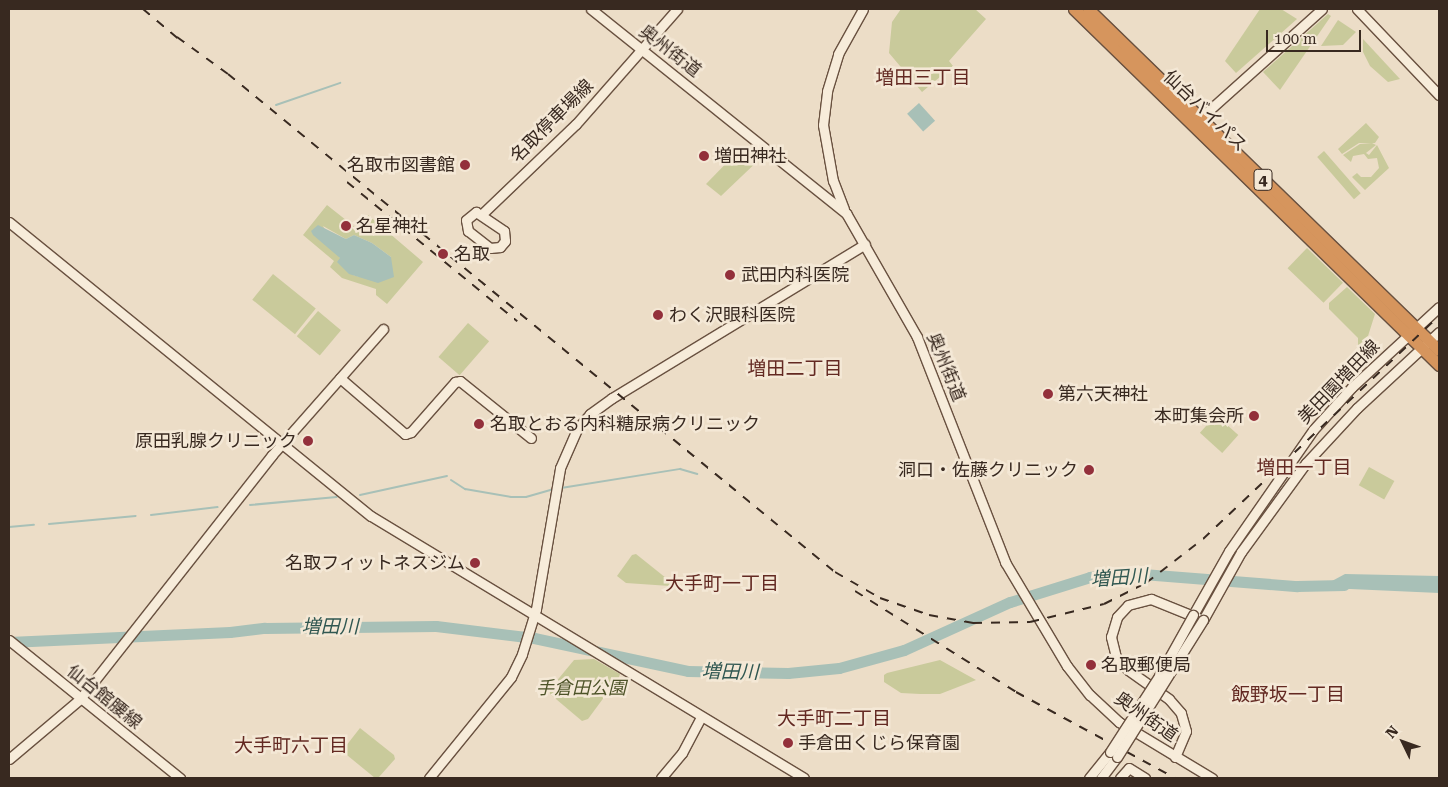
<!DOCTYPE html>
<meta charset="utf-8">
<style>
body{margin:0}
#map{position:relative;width:1448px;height:787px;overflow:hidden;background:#ecddc7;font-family:"Roboto Serif","Noto Sans JP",serif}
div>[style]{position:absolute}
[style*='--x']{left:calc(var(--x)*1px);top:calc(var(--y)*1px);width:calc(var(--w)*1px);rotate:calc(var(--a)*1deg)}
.green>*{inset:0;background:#c9ca9b;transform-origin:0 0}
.water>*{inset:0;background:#a8c0b7;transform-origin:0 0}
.stream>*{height:2px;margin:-1px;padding:0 1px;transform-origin:1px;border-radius:1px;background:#a8c0b7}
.river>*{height:11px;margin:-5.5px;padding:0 5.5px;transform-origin:5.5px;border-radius:5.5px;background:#a8c0b7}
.roads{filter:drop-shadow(1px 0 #695140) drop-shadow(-1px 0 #695140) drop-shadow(0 1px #695140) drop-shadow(0 -1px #695140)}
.secondary>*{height:9px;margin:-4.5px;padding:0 4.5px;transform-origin:4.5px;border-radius:4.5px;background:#f7ecda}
.highway>*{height:11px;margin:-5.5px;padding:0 5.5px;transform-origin:5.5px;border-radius:5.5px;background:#d6955d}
.rail>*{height:2px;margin-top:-1px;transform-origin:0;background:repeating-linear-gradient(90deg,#382920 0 9px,transparent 0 18px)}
.bridges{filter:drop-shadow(1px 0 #695140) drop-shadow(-1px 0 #695140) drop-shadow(0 1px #695140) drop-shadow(0 -1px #695140)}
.secondary-bridge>*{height:9px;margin:-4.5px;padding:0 4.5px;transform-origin:4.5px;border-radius:4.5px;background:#f7ecda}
.dots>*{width:14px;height:14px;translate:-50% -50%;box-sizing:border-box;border:2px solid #f4e8d6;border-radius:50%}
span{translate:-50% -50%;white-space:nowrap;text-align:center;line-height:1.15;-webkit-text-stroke:5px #f4e8d6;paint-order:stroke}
.shield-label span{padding:1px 4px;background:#f4e8d6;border:1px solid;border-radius:4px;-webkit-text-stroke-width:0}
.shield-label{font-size:16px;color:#382920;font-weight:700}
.street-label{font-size:18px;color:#382920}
.poi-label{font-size:18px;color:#382920}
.left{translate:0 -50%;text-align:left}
.right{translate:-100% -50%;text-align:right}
.park-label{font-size:18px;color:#4d5328;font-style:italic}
.neighbourhood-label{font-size:19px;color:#632922}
.water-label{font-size:19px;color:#305751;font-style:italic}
.frame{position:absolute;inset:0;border:10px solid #382920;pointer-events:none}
.north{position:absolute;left:1378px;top:717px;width:50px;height:50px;-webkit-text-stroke:4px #f4e8d6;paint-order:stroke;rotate:312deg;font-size:14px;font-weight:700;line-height:20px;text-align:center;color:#382920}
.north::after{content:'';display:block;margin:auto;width:18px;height:22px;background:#382920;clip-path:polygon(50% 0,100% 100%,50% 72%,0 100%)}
.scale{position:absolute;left:1266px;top:30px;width:95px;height:22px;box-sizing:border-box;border:2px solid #382920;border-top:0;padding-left:6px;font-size:15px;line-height:18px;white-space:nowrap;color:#382920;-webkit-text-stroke:4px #f4e8d6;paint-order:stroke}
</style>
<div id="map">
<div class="green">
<div style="clip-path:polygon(901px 9px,975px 9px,986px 19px,949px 61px,953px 66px,922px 92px,889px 53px,892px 22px)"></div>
<div style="clip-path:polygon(1260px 9px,1281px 9px,1297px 19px,1236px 73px,1225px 61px)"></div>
<div style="clip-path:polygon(1328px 14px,1331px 16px,1280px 90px,1263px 72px)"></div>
<div style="clip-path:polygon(1338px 20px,1356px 32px,1343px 45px,1321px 46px)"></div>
<div style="clip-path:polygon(1363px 39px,1400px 79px,1388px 82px,1370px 66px,1363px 52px)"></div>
<div style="clip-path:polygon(1366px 123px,1379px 137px,1375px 143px,1359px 143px,1342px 154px,1338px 149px)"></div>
<div style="clip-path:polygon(1372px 143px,1376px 145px,1366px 153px,1369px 155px,1377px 145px,1389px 168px,1365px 190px,1352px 177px,1357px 173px,1361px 177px,1371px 177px,1379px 168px,1377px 158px,1368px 159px,1364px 154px,1353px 156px,1351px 162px,1343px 155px,1360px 144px)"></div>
<div style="clip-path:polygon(751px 146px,763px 156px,721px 196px,706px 184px,742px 147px)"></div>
<div style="left:1324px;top:151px;width:56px;height:9px;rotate:49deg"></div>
<div style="clip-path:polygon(evenodd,327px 205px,356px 228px,368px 215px,423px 262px,387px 304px,376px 295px,376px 289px,342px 278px,330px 267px,334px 261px,303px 235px,327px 205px,323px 226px,346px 239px,354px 235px,372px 243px,391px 257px,360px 277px,353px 275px,340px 258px,323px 226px)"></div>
<div style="left:1307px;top:248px;width:50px;height:28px;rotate:44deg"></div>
<div style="left:273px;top:274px;width:55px;height:33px;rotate:39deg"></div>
<div style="clip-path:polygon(1347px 287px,1375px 314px,1368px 336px,1358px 346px,1358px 338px,1329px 309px,1329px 303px)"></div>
<div style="left:318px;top:311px;width:30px;height:33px;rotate:40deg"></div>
<div style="left:468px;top:323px;width:28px;height:45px;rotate:41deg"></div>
<div style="left:1216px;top:415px;width:30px;height:24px;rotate:42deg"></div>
<div style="left:1369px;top:467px;width:29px;height:21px;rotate:29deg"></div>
<div style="clip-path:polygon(636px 554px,671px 582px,670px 586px,626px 583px,617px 576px,632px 555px)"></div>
<div style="clip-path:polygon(594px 659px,620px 674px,619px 677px,588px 719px,582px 721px,550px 694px,550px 689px,574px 660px)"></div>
<div style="clip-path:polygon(940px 660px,976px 680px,940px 694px,920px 694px,901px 693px,884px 682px,884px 675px,887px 673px)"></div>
<div style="clip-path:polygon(360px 728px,394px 755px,395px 759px,379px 777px,375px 778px,342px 751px)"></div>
</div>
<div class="water">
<div style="left:919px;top:103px;width:24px;height:16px;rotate:48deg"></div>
<div style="clip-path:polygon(318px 225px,346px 239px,354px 235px,372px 243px,391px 257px,394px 277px,378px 283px,349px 274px,337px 262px,340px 258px,313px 235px,311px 231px)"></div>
<div style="clip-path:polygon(1345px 574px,1439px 576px,1439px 593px,1328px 588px,1332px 581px)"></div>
</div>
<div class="stream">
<div style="--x:276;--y:105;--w:68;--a:-19"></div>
<div style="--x:451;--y:480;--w:17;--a:33"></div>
<div style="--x:465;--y:489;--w:47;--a:9.9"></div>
<div style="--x:511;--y:497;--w:15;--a:0"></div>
<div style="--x:526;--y:497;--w:29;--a:-16"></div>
<div style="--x:561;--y:488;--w:121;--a:-9.1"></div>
<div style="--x:680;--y:469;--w:18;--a:16"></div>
<div style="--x:360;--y:495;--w:89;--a:-12.3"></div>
<div style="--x:250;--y:505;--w:87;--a:-5.3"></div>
<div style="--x:151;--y:515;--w:67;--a:-6.8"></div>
<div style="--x:49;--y:524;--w:87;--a:-5.3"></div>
<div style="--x:9;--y:527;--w:25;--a:-5"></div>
</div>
<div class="river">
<div style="--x:9;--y:642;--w:221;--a:-2.6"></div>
<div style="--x:230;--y:632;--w:35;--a:-7"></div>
<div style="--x:265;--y:628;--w:171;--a:-0.7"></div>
<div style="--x:436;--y:626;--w:99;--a:7"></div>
<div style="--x:534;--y:638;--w:157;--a:12.1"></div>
<div style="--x:688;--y:671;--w:100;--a:1.1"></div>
<div style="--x:788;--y:673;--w:51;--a:-5.6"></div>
<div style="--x:839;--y:668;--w:67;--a:-15.5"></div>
<div style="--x:904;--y:650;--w:116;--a:-24.4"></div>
<div style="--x:1010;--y:602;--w:84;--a:-17.4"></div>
<div style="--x:1090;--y:577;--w:40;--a:-5.7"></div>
<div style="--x:1130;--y:573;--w:168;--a:4.5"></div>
<div style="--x:1297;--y:586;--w:47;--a:-1.2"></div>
</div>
<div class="roads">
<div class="secondary">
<div style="--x:591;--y:9;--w:327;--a:38.7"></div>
<div style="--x:846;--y:213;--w:143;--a:60.2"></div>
<div style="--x:917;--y:337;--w:242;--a:68.6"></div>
<div style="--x:1005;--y:562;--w:121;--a:59.2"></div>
<div style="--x:1067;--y:666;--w:37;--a:52"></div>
<div style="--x:1090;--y:695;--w:40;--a:43"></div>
<div style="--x:1119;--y:722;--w:109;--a:31.1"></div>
<div style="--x:1357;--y:9;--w:119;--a:46.4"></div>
<div style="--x:1196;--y:122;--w:169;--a:-41.9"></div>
<div style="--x:844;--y:209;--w:30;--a:-111"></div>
<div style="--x:833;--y:181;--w:57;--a:-100.1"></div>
<div style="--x:823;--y:125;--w:34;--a:-83"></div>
<div style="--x:827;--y:91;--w:39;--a:-73"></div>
<div style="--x:838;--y:54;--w:51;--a:-60.9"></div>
<div style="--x:476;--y:212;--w:34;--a:34"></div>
<div style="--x:504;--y:231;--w:10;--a:84"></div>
<div style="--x:505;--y:241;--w:8;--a:130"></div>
<div style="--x:500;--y:247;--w:10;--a:174"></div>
<div style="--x:490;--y:248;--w:28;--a:-142"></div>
<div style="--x:468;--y:231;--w:11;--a:-100"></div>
<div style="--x:466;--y:220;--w:13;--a:-39"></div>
<div style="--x:482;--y:214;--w:130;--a:-43.8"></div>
<div style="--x:576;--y:124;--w:153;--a:-48.7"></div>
<div style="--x:9;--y:222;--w:466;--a:39.1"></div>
<div style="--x:371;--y:516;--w:506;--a:31.18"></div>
<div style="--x:340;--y:378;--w:86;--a:40.7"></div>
<div style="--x:405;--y:434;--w:6;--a:-18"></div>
<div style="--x:411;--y:432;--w:67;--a:-48.7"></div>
<div style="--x:455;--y:382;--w:5;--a:-11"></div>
<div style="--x:460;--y:381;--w:91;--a:38.8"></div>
<div style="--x:1193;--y:615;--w:73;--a:-60.6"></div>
<div style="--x:1229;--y:551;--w:147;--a:-55.2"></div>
<div style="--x:1313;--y:430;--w:58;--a:-47.8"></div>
<div style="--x:1352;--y:387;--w:118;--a:-42.6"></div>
<div style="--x:9;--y:640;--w:220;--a:38.9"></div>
<div style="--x:1175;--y:757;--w:28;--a:-67"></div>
<div style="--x:1186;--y:731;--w:19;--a:-106"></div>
<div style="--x:1181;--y:713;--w:18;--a:-131"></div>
<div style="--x:1169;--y:699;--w:50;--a:-144.7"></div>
<div style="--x:1128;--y:670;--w:18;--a:-133"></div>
<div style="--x:1116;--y:657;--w:21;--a:-104"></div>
<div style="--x:1111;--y:637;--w:21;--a:-73"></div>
<div style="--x:1117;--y:617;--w:16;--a:-47"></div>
<div style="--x:1128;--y:605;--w:24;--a:-15"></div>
<div style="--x:1151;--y:599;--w:56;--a:22"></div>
<div style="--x:1203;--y:620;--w:78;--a:-60.8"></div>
<div style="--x:1241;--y:552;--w:110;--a:-53.9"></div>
<div style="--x:1306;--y:463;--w:75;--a:-47.2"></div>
<div style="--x:1357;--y:408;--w:112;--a:-42.8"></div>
<div style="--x:9;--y:759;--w:93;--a:-40.2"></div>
<div style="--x:80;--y:699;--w:310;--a:-51.8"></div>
<div style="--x:272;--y:455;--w:168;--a:-48.6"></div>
<div style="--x:429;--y:778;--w:130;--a:-50.9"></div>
<div style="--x:511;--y:677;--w:25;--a:-64"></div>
<div style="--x:522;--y:654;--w:47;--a:-72.7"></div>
<div style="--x:536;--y:609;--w:143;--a:-80.3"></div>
<div style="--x:560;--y:468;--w:43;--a:-66.4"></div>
<div style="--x:577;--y:429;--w:20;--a:-49"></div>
<div style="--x:590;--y:414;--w:27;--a:-36"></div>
<div style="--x:612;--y:398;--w:296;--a:-31.3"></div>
<div style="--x:661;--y:778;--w:33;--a:-50"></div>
<div style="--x:682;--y:753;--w:41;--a:-62.2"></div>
<div style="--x:1089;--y:778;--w:33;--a:-51"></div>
<div style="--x:1101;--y:778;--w:26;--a:-53"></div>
<div style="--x:1120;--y:778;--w:13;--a:-48"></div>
<div style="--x:1129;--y:768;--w:19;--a:32"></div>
</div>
<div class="highway">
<div style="--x:1074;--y:9;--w:510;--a:44.28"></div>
<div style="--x:1088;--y:9;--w:489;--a:44.2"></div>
</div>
</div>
<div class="rail">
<div style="--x:143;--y:9;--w:50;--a:40.1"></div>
<div style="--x:177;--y:37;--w:63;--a:36"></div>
<div style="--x:228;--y:74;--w:785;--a:39.37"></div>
<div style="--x:835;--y:572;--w:52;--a:30"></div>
<div style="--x:880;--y:598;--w:52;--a:19.1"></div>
<div style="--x:929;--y:615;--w:45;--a:10.3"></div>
<div style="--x:973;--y:623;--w:57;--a:-1"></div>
<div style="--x:1030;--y:622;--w:76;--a:-13.7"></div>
<div style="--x:1104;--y:604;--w:47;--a:-26.6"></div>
<div style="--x:1146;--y:583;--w:72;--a:-37.7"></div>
<div style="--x:1203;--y:539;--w:325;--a:-43.4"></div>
<div style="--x:347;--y:182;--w:220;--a:39.3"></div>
<div style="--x:855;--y:591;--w:190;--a:32.1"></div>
<div style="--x:1016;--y:692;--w:181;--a:28.4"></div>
</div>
<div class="bridges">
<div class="secondary-bridge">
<div style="--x:1110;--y:752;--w:90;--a:-57.2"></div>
<div style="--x:1159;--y:676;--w:70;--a:-60.9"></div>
<div style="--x:1117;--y:757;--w:162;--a:-57.9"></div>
</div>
</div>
<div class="dots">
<div style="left:704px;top:156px;background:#93303b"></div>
<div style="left:465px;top:165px;background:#93303b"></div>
<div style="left:346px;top:226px;background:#93303b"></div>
<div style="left:443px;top:254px;background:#93303b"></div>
<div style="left:730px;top:275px;background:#93303b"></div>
<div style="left:658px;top:315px;background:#93303b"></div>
<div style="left:1048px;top:394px;background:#93303b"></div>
<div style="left:1254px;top:416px;background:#93303b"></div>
<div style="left:479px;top:424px;background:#93303b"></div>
<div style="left:308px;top:441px;background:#93303b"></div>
<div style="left:1089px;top:470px;background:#93303b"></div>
<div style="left:475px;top:563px;background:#93303b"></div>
<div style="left:1091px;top:665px;background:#93303b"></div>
<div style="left:788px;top:743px;background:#93303b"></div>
</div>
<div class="shield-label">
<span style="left:1263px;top:180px">4</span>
</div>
<div class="street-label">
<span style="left:670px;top:51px;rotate:38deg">奥州街道</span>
<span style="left:1205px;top:111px;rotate:44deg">仙台バイパス</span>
<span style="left:552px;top:121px;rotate:-45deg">名取停車場線</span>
<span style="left:946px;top:367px;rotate:68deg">奥州街道</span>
<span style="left:1339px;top:382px;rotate:-46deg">美田園増田線</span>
<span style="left:104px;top:697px;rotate:39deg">仙台館腰線</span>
<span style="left:1146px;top:717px;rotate:35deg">奥州街道</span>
</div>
<div class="poi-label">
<span class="left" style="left:714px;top:156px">増田神社</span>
<span class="right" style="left:455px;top:165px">名取市図書館</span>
<span class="left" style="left:356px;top:226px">名星神社</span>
<span class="left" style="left:454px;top:254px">名取</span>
<span class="left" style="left:741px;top:275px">武田内科医院</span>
<span class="left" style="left:669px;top:315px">わく沢眼科医院</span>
<span class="left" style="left:1058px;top:394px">第六天神社</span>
<span class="right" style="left:1244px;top:416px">本町集会所</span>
<span class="left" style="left:490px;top:424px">名取とおる内科糖尿病クリニック</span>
<span class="right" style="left:297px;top:441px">原田乳腺クリニック</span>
<span class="right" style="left:1078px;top:470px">洞口・佐藤クリニック</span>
<span class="right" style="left:465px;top:563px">名取フィットネスジム</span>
<span class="left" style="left:1101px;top:665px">名取郵便局</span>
<span class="left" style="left:798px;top:743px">手倉田くじら保育園</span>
</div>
<div class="park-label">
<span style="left:581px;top:688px">手倉田公園</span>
</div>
<div class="neighbourhood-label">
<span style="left:923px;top:78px">増田三丁目</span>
<span style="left:795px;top:369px">増田二丁目</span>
<span style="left:1304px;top:468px">増田一丁目</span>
<span style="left:722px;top:584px">大手町一丁目</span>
<span style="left:1288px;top:695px">飯野坂一丁目</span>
<span style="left:834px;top:719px">大手町二丁目</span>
<span style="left:291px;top:746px">大手町六丁目</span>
</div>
<div class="water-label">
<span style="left:1119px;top:578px;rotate:-4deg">増田川</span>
<span style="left:330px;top:627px">増田川</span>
<span style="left:730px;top:672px;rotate:1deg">増田川</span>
</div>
<div class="frame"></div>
<div class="north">N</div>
<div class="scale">100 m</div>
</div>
